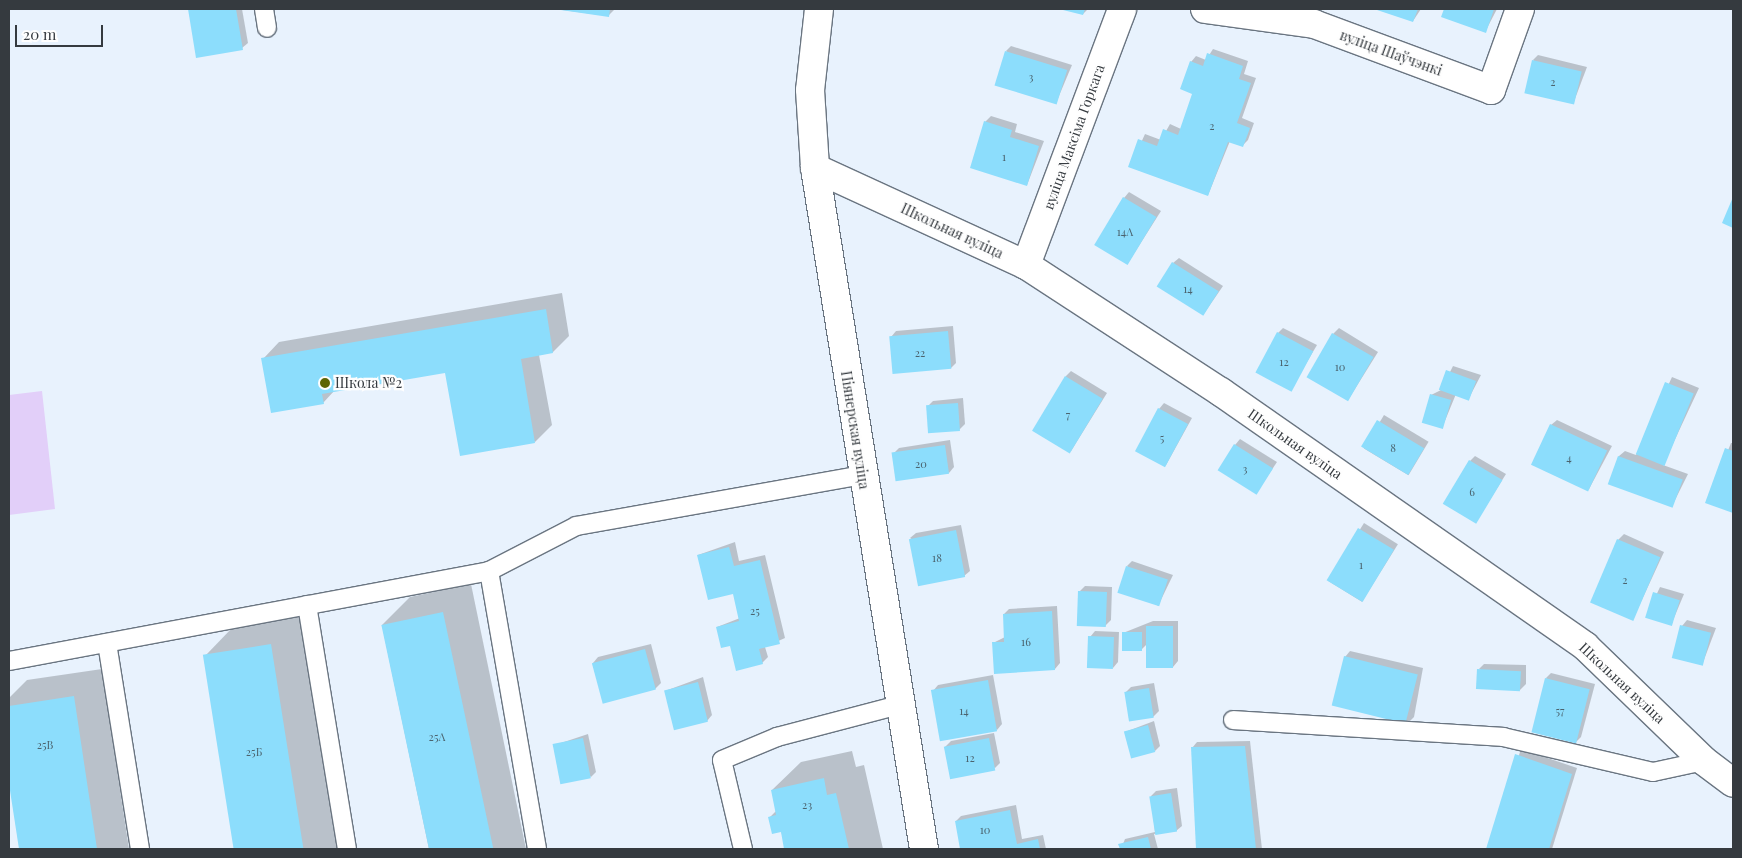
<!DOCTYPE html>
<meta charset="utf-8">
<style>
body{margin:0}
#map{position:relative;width:1742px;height:858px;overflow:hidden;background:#e8f2fd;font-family:"Playfair Display",serif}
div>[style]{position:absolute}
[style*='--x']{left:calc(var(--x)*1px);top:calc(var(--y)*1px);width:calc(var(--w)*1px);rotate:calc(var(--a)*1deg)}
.green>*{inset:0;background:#e2cff9}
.shadow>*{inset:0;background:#0003;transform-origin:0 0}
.building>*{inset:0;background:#8cddfc;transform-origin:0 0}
.roads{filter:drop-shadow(1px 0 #6a7581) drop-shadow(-1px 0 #6a7581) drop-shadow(0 1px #6a7581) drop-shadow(0 -1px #6a7581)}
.lane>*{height:18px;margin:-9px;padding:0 9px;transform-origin:9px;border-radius:9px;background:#fff}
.street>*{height:28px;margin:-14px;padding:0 14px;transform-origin:14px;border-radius:14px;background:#fff}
.secondary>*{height:28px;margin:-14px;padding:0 14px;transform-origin:14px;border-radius:14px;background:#fff}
.dots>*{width:14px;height:14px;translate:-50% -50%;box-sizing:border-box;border:2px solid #fefefe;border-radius:50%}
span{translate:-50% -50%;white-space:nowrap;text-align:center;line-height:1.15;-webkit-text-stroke:4.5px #fefefe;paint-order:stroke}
.number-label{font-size:11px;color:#4b636e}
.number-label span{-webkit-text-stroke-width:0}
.street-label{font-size:14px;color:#353a3f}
.poi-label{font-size:14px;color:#353a3f}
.left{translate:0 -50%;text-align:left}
.frame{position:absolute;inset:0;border:10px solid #353a3f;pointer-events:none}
.scale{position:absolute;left:15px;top:25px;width:88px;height:22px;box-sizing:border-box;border:2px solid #353a3f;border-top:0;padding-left:6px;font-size:15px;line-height:18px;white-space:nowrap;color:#353a3f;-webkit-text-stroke:4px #fefefe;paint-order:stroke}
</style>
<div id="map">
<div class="green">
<div style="clip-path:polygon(42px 391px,55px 509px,9px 515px,9px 395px)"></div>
</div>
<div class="shadow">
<div style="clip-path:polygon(189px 9px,242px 9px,248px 43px,242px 48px,197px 56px)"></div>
<div style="clip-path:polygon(555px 9px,615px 9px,608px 16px)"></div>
<div style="clip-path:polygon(1062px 9px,1088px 9px,1083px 14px)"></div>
<div style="clip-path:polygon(1377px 9px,1421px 9px,1413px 21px)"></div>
<div style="clip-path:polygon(1445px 9px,1497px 9px,1485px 32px,1442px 16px)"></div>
<div style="clip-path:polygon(1011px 46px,1072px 65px,1056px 103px,1006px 51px)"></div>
<div style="clip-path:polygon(1213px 49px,1248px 61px,1244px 74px,1256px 78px,1242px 118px,1254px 123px,1248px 140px,1242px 146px,1230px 141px,1208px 195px,1130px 167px,1145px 134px,1161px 140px,1170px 124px,1181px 129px,1194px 93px,1191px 62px,1196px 56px,1206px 60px)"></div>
<div style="clip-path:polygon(1538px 55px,1587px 67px,1573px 104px,1533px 60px)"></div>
<div style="clip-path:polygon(991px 116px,1017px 124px,1015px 132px,1044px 141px,1027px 185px,985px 122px)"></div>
<div style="clip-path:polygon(1129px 192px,1161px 211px,1128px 263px,1124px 198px)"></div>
<div style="clip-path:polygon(1179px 258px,1223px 286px,1203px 315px,1173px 263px)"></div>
<div style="clip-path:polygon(562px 293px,569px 336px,553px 352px,539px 355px,552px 425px,535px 442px,446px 371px,335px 390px,323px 403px,263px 359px,279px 342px)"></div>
<div style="clip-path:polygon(953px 326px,956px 363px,951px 368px,891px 337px,896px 331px)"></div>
<div style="clip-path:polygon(1283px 328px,1317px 345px,1291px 389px,1278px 333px)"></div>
<div style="clip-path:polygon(1339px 328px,1378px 352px,1348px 400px,1333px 334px)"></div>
<div style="clip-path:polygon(1453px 366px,1481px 375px,1469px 398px,1456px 394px,1442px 428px,1431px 395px,1441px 390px)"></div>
<div style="clip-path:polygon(1071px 371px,1107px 393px,1071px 451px,1066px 376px)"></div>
<div style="clip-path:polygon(1672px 377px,1699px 388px,1663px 465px,1688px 474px,1672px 506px,1609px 483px,1619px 456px,1625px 451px,1636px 455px)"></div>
<div style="clip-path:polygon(963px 398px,965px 424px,959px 430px,928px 406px,933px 401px)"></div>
<div style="clip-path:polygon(1164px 403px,1192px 418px,1166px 465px,1159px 409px)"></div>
<div style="left:1384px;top:415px;width:52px;height:39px;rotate:31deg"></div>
<div style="clip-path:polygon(1557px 420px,1612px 446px,1589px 489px,1551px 425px)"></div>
<div style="clip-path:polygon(1240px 439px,1277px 462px,1257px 492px,1235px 445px)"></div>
<div style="clip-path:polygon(950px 440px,954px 467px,949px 473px,893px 454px,899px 448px)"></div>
<div style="clip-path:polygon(1731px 443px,1733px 443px,1733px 511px,1707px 502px)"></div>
<div style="clip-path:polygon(1475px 456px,1506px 474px,1476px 522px,1470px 461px)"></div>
<div style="left:1364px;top:523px;width:40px;height:68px;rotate:32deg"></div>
<div style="clip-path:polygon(961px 525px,970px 571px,964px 576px,910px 538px,916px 533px)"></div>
<div style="clip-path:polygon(1624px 534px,1664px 552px,1633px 619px,1618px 540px)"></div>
<div style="clip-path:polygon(735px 542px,739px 561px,765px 555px,785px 638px,765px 647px,768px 657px,762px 663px,731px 644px,717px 627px,740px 618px,734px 592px,698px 555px)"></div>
<div style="clip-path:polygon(1132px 561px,1173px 575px,1158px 606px,1127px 566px)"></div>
<div style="clip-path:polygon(471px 584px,526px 849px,429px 849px,382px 625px,410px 597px)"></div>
<div style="clip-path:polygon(1085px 586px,1112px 587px,1111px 620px,1105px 626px,1079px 592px)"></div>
<div style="clip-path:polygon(1660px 587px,1684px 594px,1671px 625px,1646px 617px)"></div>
<div style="clip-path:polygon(1057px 606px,1060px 663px,1055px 669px,993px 643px,1005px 637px,1004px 614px,1009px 609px)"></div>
<div style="clip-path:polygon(299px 616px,337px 849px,236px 849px,205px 656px,233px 627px)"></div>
<div style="clip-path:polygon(1687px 620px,1716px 628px,1702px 665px,1682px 626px)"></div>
<div style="clip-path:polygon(1153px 621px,1178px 621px,1178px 661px,1173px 667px,1147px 644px,1141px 650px,1123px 633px)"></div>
<div style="clip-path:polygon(1095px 631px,1119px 632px,1118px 662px,1113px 668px,1090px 637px)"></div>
<div style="clip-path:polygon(651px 644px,661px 683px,655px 689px,593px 663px,598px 657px)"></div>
<div style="clip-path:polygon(1350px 651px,1423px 668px,1414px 717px,1408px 723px,1345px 657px)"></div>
<div style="clip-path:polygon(1484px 664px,1526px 665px,1526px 684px,1520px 690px,1479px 669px)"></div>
<div style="clip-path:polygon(102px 669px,129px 849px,20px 849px,9px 776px,9px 698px,27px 680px)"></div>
<div style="clip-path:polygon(1551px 673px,1595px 684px,1581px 737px,1575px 743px,1546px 678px)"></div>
<div style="clip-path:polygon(993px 675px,1002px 724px,997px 730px,933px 691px,938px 685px)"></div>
<div style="clip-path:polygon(703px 677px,712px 715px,707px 721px,665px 691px)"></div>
<div style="clip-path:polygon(1154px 683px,1159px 711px,1153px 717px,1125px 693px,1131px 687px)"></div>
<div style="clip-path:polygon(1154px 721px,1160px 746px,1155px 751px,1125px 732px)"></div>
<div style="clip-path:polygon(994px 733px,1000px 763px,995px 768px,945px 747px,951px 741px)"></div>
<div style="clip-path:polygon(588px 734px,596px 772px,591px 777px,555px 745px)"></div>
<div style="clip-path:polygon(1250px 741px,1262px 849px,1197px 849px,1192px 748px,1197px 742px)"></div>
<div style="clip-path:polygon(1521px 749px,1577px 768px,1552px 849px,1487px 849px)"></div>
<div style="clip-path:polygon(852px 751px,856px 767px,864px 765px,883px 849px,786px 849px,781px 831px,770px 817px,777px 810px,772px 790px,801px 762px)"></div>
<div style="clip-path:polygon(1177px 788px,1182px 826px,1176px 831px,1154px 834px,1158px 849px,1121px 849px,1125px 839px,1155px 832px,1151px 796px,1156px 791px)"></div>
<div style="clip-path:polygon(1016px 805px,1022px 839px,1043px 835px,1046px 849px,961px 849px,956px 821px,961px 816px)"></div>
</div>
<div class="building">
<div style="clip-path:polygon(188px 9px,236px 9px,243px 50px,196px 58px)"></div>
<div style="clip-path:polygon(554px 9px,610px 9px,609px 17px)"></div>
<div style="clip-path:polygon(1059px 9px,1085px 9px,1083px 15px)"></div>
<div style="clip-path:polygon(1374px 9px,1418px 9px,1413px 22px)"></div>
<div style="clip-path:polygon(1444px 9px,1494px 9px,1486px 33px,1441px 17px)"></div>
<div style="left:1005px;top:51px;width:65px;height:36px;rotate:17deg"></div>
<div style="clip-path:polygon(1207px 53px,1243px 66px,1239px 79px,1251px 83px,1237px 123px,1250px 128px,1243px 147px,1228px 142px,1208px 196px,1128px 167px,1138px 139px,1157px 146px,1163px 129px,1178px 135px,1192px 94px,1180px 89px,1190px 61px,1203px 66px)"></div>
<div style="left:1532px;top:60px;width:51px;height:34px;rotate:13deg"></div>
<div style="clip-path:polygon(984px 121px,1012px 130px,1010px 137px,1039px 146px,1027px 186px,970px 168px)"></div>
<div style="left:1123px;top:197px;width:39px;height:56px;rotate:31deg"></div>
<div style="clip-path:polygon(1733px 197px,1733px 228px,1722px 223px)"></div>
<div style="left:1172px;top:262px;width:55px;height:29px;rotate:32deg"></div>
<div style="clip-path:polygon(546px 309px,553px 353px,521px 359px,535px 443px,460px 456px,445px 373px,322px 394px,324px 404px,271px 413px,261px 358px)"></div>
<div style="left:948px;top:331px;width:38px;height:59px;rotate:85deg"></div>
<div style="left:1277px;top:332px;width:41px;height:46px;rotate:28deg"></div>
<div style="left:1332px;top:333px;width:48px;height:51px;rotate:30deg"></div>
<div style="left:1446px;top:370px;width:32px;height:21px;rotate:20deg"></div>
<div style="left:1065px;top:376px;width:44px;height:64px;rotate:31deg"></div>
<div style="left:1665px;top:382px;width:31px;height:78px;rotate:22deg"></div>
<div style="left:1430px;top:394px;width:22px;height:30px;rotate:16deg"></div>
<div style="left:958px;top:403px;width:28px;height:32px;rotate:86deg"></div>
<div style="left:1158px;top:408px;width:34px;height:49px;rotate:28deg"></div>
<div style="left:1377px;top:420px;width:55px;height:31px;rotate:31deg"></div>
<div style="left:1550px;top:424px;width:63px;height:45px;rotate:25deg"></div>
<div style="left:1234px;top:444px;width:46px;height:31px;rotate:32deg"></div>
<div style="left:945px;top:445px;width:29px;height:54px;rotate:82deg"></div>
<div style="clip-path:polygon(1725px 448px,1733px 451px,1733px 513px,1705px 503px)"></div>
<div style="left:1618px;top:456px;width:69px;height:30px;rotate:20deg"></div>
<div style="left:1469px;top:460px;width:39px;height:51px;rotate:31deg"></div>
<div style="left:1358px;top:528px;width:42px;height:61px;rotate:31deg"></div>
<div style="left:956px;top:530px;width:48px;height:48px;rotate:79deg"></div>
<div style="left:1617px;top:539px;width:47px;height:69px;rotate:23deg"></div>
<div style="clip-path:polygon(729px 547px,734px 566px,760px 560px,780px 644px,759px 649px,763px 664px,736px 671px,730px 646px,721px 648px,716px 627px,739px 621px,733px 594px,708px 600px,697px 555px)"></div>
<div style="left:1126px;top:566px;width:44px;height:28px;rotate:18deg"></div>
<div style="left:1078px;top:591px;width:29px;height:35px;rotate:2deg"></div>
<div style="left:1653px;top:592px;width:28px;height:27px;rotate:17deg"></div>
<div style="clip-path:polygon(1052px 611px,1055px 670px,994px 674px,992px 642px,1004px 642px,1003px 614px)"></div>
<div style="left:443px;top:612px;width:242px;height:63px;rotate:78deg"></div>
<div style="left:1680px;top:625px;width:32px;height:34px;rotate:14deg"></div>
<div style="left:1146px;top:626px;width:27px;height:42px"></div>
<div style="left:1122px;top:632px;width:20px;height:19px"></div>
<div style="left:1088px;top:636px;width:26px;height:32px;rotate:2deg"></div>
<div style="left:271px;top:644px;width:208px;height:69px;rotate:81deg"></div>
<div style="left:645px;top:649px;width:42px;height:55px;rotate:75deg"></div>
<div style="left:1344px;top:656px;width:76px;height:51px;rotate:14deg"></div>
<div style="left:1477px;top:669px;width:44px;height:20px;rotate:3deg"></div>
<div style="left:1545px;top:678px;width:46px;height:56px;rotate:14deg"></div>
<div style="left:988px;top:680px;width:52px;height:58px;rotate:80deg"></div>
<div style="left:698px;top:682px;width:41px;height:35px;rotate:76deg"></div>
<div style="left:1149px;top:688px;width:30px;height:25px;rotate:81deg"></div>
<div style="clip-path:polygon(74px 696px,97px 849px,19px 849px,9px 784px,9px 706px)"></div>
<div style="left:1148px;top:725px;width:28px;height:25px;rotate:75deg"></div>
<div style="left:583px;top:738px;width:41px;height:31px;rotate:79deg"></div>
<div style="left:989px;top:738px;width:33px;height:46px;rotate:79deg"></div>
<div style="clip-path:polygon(1245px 746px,1256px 849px,1196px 849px,1191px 747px)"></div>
<div style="clip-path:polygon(1515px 754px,1572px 774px,1549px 849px,1486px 849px)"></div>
<div style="clip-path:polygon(824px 778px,827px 795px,836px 793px,849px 849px,784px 849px,781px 832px,772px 834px,768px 817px,776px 815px,771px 790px)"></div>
<div style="left:1171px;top:793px;width:39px;height:22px;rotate:81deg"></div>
<div style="clip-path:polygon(1010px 810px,1017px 844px,1038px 839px,1040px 849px,960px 849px,955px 821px)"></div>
<div style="clip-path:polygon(1148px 837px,1151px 849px,1120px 849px,1118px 844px)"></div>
</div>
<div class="roads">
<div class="lane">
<div style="--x:264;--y:9;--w:19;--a:81"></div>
<div style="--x:489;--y:571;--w:282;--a:80.2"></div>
<div style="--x:307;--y:605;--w:247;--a:80.7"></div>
<div style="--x:107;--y:643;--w:209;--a:80.9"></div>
<div style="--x:9;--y:661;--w:488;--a:-10.6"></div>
<div style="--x:489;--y:571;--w:98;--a:-27.3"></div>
<div style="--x:576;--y:526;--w:290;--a:-10.1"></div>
<div style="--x:1233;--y:720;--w:271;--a:3.6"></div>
<div style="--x:1503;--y:737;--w:154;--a:13.1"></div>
<div style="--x:1653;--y:772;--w:52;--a:-12.2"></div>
<div style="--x:743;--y:849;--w:91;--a:-103.3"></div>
<div style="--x:722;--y:760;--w:60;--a:-22.7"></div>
<div style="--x:777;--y:737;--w:126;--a:-14.7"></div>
</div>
<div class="street">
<div style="--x:1205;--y:9;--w:110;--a:7.8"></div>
<div style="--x:1314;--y:24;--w:189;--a:20.4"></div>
<div style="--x:1491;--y:90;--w:86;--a:-70.3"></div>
<div style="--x:815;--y:168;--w:232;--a:24.7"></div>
<div style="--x:1026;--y:265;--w:233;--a:33.1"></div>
<div style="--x:1221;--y:392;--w:444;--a:34.9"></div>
<div style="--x:1585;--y:646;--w:165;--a:44"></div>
<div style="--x:1704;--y:761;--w:36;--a:37"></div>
<div style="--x:1026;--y:265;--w:273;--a:-69.4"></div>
</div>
<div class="secondary">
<div style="--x:819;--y:9;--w:81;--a:96.3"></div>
<div style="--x:810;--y:90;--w:78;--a:86.3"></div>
<div style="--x:815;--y:168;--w:690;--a:80.91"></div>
</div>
</div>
<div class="dots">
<div style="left:325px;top:383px;background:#5d6504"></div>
</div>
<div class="number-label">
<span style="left:1031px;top:77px">3</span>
<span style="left:1553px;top:82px">2</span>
<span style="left:1212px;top:126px">2</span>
<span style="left:1004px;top:157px">1</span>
<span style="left:1125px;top:232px">14А</span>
<span style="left:1188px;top:289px">14</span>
<span style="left:920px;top:353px">22</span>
<span style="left:1284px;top:362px">12</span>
<span style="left:1340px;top:367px">10</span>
<span style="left:1068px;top:415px">7</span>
<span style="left:1162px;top:438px">5</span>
<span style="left:1393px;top:448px">8</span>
<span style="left:1569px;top:458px">4</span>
<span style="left:921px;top:464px">20</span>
<span style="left:1245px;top:469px">3</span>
<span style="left:1472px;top:492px">6</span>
<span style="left:937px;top:558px">18</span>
<span style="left:1361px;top:565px">1</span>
<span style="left:1625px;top:580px">2</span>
<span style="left:755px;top:611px">25</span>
<span style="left:1026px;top:642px">16</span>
<span style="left:964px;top:711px">14</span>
<span style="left:1560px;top:711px">57</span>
<span style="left:437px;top:737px">25А</span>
<span style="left:45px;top:745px">25В</span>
<span style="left:254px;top:752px">25Б</span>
<span style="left:970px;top:758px">12</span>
<span style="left:807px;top:805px">23</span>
<span style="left:985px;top:830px">10</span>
</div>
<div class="street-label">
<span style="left:1391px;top:53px;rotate:20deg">вуліца Шаўчэнкі</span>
<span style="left:1074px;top:137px;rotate:-70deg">вуліца Максіма Горкага</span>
<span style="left:952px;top:231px;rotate:25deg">Школьная вуліца</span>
<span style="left:855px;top:430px;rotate:81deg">Піянерская вуліца</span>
<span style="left:1295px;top:444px;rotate:35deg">Школьная вуліца</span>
<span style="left:1622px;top:683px;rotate:43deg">Школьная вуліца</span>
</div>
<div class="poi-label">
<span class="left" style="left:335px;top:383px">Школа №2</span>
</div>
<div class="frame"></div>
<div class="scale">20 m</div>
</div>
